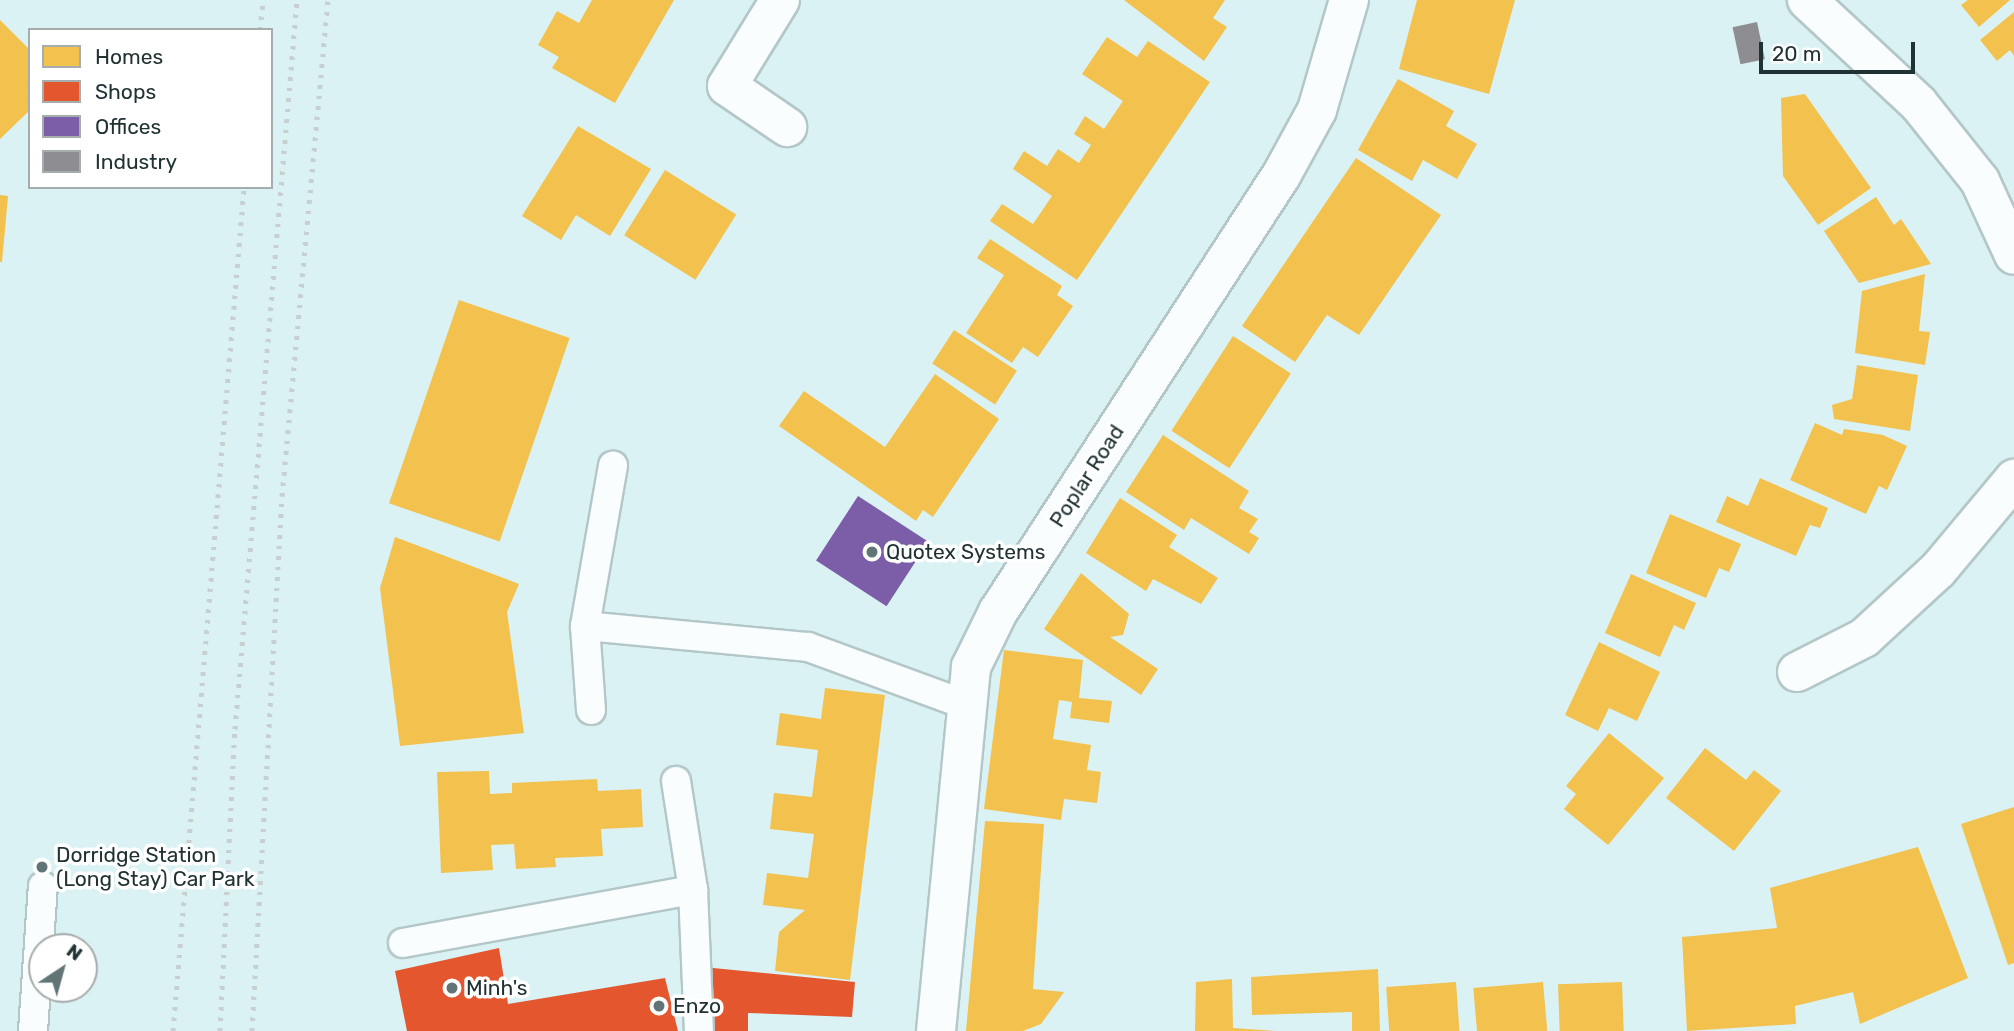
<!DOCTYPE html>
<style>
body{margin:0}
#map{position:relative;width:2014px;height:1031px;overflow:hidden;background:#daf2f4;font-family:Rubik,sans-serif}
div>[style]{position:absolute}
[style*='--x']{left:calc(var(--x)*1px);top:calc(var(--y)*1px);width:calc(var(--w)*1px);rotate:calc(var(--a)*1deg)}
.homes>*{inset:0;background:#f2c14e;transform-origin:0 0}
.shops>*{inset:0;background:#e4572e}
.offices>*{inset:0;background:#7b5ea7;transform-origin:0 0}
.industry>*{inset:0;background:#8d8d92;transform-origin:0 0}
.roads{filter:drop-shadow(2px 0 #b4c7c8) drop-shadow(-2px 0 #b4c7c8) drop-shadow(0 2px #b4c7c8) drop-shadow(0 -2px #b4c7c8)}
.lane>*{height:28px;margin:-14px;padding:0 14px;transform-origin:14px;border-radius:14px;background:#f9fdfd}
.street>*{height:38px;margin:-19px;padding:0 19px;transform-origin:19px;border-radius:19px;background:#f9fdfd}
.rail>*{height:5px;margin-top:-2.5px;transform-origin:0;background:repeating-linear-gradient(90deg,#c8cfcf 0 3.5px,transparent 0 10.5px)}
.dots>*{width:19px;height:19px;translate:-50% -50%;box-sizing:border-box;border:4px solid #fff;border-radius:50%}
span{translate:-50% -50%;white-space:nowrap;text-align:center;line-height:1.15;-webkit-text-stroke:7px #fff;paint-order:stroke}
.street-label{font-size:21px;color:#203233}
.poi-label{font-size:21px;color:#203233}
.left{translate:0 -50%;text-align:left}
.legend{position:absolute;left:28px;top:28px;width:245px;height:161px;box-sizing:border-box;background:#fff;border:2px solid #a6adad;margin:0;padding:9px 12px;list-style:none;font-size:21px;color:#203233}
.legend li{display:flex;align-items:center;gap:14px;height:35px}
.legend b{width:35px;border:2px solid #a6adad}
.north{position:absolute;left:28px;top:933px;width:70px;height:70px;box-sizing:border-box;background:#fff;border:2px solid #a6adad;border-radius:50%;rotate:36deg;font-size:19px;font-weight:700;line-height:28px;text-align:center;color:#203233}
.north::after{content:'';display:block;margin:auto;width:24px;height:32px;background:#617577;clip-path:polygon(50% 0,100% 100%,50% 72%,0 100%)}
.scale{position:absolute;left:1759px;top:42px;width:156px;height:32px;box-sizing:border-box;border:4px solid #203233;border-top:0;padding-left:9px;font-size:21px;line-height:24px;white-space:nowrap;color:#203233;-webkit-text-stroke:5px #fff;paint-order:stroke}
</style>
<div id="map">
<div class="homes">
<div style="clip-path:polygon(592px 0,674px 0,615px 103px,552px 68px,559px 57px,538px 45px,557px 11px,579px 23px)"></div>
<div style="clip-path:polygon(1124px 0,1225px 0,1213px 18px,1227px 27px,1204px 61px)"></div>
<div style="clip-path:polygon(1417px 0,1515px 0,1489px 94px,1399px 69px)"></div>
<div style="clip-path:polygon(1968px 0,2010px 0,1979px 27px,1961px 5px)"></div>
<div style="clip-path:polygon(2014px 12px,2014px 56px,2010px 50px,1997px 61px,1980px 40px)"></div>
<div style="clip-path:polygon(0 20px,30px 50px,30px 110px,0 139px)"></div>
<div style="clip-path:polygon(1107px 37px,1137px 57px,1148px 41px,1210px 82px,1077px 280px,990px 221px,1002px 204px,1033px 224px,1052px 196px,1013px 169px,1024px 151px,1047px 166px,1058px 149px,1079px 163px,1091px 145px,1074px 134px,1085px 116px,1104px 129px,1123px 101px,1082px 74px)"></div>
<div style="clip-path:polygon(1398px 79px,1454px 111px,1446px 126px,1477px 144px,1457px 179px,1423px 160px,1412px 181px,1358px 150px)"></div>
<div style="clip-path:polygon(1805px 94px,1871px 188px,1818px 225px,1783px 176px,1781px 98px)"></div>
<div style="clip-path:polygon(578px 126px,651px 169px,610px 236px,576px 215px,561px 240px,522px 216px)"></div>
<div style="clip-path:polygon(1356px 158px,1441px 215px,1359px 335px,1327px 315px,1295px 362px,1242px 326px)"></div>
<div style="left:665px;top:170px;width:84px;height:77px;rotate:32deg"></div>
<div style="clip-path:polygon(0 195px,8px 196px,2px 262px,0 262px)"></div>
<div style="clip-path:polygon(1876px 197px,1894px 225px,1901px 219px,1931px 264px,1859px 283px,1824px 231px)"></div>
<div style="clip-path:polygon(990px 239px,1062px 286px,1057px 295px,1073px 306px,1038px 357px,1023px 347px,1012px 363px,966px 333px,1004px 275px,977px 258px)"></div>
<div style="clip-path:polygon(1925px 274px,1919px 331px,1930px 332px,1925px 365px,1855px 353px,1862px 291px)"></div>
<div style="left:459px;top:300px;width:117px;height:215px;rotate:19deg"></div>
<div style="left:954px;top:330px;width:75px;height:40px;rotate:33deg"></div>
<div style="left:1233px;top:336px;width:69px;height:113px;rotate:33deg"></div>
<div style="clip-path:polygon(1857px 365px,1918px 375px,1910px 431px,1834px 419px,1832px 405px,1852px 399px)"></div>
<div style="clip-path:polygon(935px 374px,999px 419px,933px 517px,923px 510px,916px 521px,779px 426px,804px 391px,885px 447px)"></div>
<div style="clip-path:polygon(1815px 423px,1842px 435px,1844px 429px,1883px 435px,1907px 446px,1887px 490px,1879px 486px,1866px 514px,1790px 480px)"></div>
<div style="clip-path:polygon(1163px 435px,1249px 491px,1239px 508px,1258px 519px,1249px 532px,1259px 538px,1249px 554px,1191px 518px,1184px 530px,1126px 492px)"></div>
<div style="clip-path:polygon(1760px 478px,1828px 508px,1820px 528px,1810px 525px,1796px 556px,1716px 522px,1727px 496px,1748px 506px)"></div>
<div style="clip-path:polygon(1120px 498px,1177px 535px,1169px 547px,1218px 578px,1201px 604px,1153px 579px,1146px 591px,1086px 553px)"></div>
<div style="clip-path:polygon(1670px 514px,1741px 544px,1729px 572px,1719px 568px,1706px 598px,1646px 573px)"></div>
<div style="clip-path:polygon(395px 537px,519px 584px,507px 612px,524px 733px,400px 746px,380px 588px)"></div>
<div style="clip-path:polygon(1081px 573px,1129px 614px,1123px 635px,1110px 637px,1158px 669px,1141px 695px,1044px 629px)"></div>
<div style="clip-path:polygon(1631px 574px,1696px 603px,1684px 630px,1674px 625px,1660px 657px,1605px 633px)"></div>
<div style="clip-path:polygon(1599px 642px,1660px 672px,1637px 721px,1609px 708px,1598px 731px,1565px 715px)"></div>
<div style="clip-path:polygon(1004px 650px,1083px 660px,1079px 698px,1112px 701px,1109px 723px,1070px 718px,1072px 702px,1059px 700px,1053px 739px,1091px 745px,1087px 770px,1101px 772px,1097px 803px,1064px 799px,1061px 820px,984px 809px)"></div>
<div style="clip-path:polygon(825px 688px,885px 695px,850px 980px,775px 971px,779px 932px,805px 910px,763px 905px,767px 873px,808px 878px,814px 834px,770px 829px,774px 793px,812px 797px,818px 750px,776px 745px,780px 713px,821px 719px)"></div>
<div style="clip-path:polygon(1609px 733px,1664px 778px,1608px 845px,1564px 809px,1576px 794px,1566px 786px)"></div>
<div style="clip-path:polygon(1705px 748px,1746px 780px,1754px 770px,1781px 791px,1734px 851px,1666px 798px)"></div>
<div style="clip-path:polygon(489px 771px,490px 794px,512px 793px,512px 783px,597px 779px,598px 791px,641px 789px,643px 827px,601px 829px,603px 856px,555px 858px,556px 867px,516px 869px,514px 844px,491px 845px,493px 870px,441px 873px,437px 772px)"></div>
<div style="clip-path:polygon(2014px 807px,2014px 963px,2008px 965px,1961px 824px)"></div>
<div style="clip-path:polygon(985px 821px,1044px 824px,1033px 989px,1064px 992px,1041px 1024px,1023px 1031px,966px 1031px)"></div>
<div style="clip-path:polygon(1918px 847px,1968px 978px,1860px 1024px,1853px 992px,1795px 1006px,1796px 1024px,1687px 1031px,1682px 937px,1777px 928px,1770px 888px)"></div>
<div style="clip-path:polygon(1378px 969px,1380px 1031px,1352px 1031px,1352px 1012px,1252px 1015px,1251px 977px)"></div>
<div style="clip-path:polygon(1232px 979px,1233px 1028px,1275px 1031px,1195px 1031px,1196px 982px)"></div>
<div style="left:1456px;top:982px;width:49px;height:70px;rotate:86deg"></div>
<div style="left:1543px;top:982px;width:49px;height:70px;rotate:85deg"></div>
<div style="left:1622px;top:982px;width:49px;height:64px;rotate:88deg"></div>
</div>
<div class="shops">
<div style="clip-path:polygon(499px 948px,508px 1004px,665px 978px,678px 1031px,407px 1031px,395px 971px)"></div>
<div style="clip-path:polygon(703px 967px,855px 982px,852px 1017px,748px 1013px,748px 1031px,708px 1031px)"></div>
</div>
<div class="offices">
<div style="left:858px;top:496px;width:84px;height:77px;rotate:33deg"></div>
</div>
<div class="industry">
<div style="left:1757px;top:22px;width:38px;height:25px;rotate:78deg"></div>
</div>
<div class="roads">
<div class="lane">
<div style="--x:585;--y:626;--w:224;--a:5.4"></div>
<div style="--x:808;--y:647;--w:166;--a:20.1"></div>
<div style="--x:591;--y:710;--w:84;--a:-94.1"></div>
<div style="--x:585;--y:626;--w:163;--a:-80.1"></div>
<div style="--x:676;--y:781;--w:110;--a:81.1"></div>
<div style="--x:403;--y:943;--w:295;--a:-10.4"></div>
<div style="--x:693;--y:890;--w:141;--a:87.6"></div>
<div style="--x:33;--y:1031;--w:145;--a:-86.1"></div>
</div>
<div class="street">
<div style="--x:780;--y:0;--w:101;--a:121.6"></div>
<div style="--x:727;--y:86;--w:73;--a:34.3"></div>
<div style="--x:1807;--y:0;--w:151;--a:42.9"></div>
<div style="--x:1918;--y:103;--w:100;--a:51.5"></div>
<div style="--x:1980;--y:181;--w:81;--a:65.3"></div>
<div style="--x:1797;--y:672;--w:75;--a:-26.9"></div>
<div style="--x:1864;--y:638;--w:100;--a:-42.6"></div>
<div style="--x:1938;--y:570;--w:119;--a:-50.1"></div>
<div style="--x:936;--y:1031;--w:366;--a:-84.5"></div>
<div style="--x:971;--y:667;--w:61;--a:-63.9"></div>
<div style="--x:998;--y:612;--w:522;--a:-57.04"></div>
<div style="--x:1282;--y:174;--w:73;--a:-61.3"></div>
<div style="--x:1317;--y:110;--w:115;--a:-73.8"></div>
</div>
</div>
<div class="rail">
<div style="--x:260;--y:30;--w:30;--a:-84"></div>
<div style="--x:173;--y:1031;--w:847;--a:-85.19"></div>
<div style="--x:220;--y:1031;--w:302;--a:-87.2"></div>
<div style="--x:235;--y:729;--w:732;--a:-85.14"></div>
<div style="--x:252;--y:1031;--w:536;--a:-86.79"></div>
<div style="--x:282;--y:496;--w:498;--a:-84.7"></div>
</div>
<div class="dots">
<div style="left:872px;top:552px;background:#617577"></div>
<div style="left:42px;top:867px;background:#617577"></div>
<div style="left:452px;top:988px;background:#617577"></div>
<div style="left:659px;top:1006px;background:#617577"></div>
</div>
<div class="street-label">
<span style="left:1087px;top:476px;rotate:-57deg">Poplar Road</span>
</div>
<div class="poi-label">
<span class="left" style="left:886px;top:552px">Quotex Systems</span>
<span class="left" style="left:56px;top:867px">Dorridge Station<br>(Long Stay) Car Park</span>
<span class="left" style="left:466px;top:988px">Minh's</span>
<span class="left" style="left:673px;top:1006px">Enzo</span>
</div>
<ul class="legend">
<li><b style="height:19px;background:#f2c14e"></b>Homes</li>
<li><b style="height:19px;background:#e4572e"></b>Shops</li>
<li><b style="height:19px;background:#7b5ea7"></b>Offices</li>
<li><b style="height:19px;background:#8d8d92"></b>Industry</li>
</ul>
<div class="north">N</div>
<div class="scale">20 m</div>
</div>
